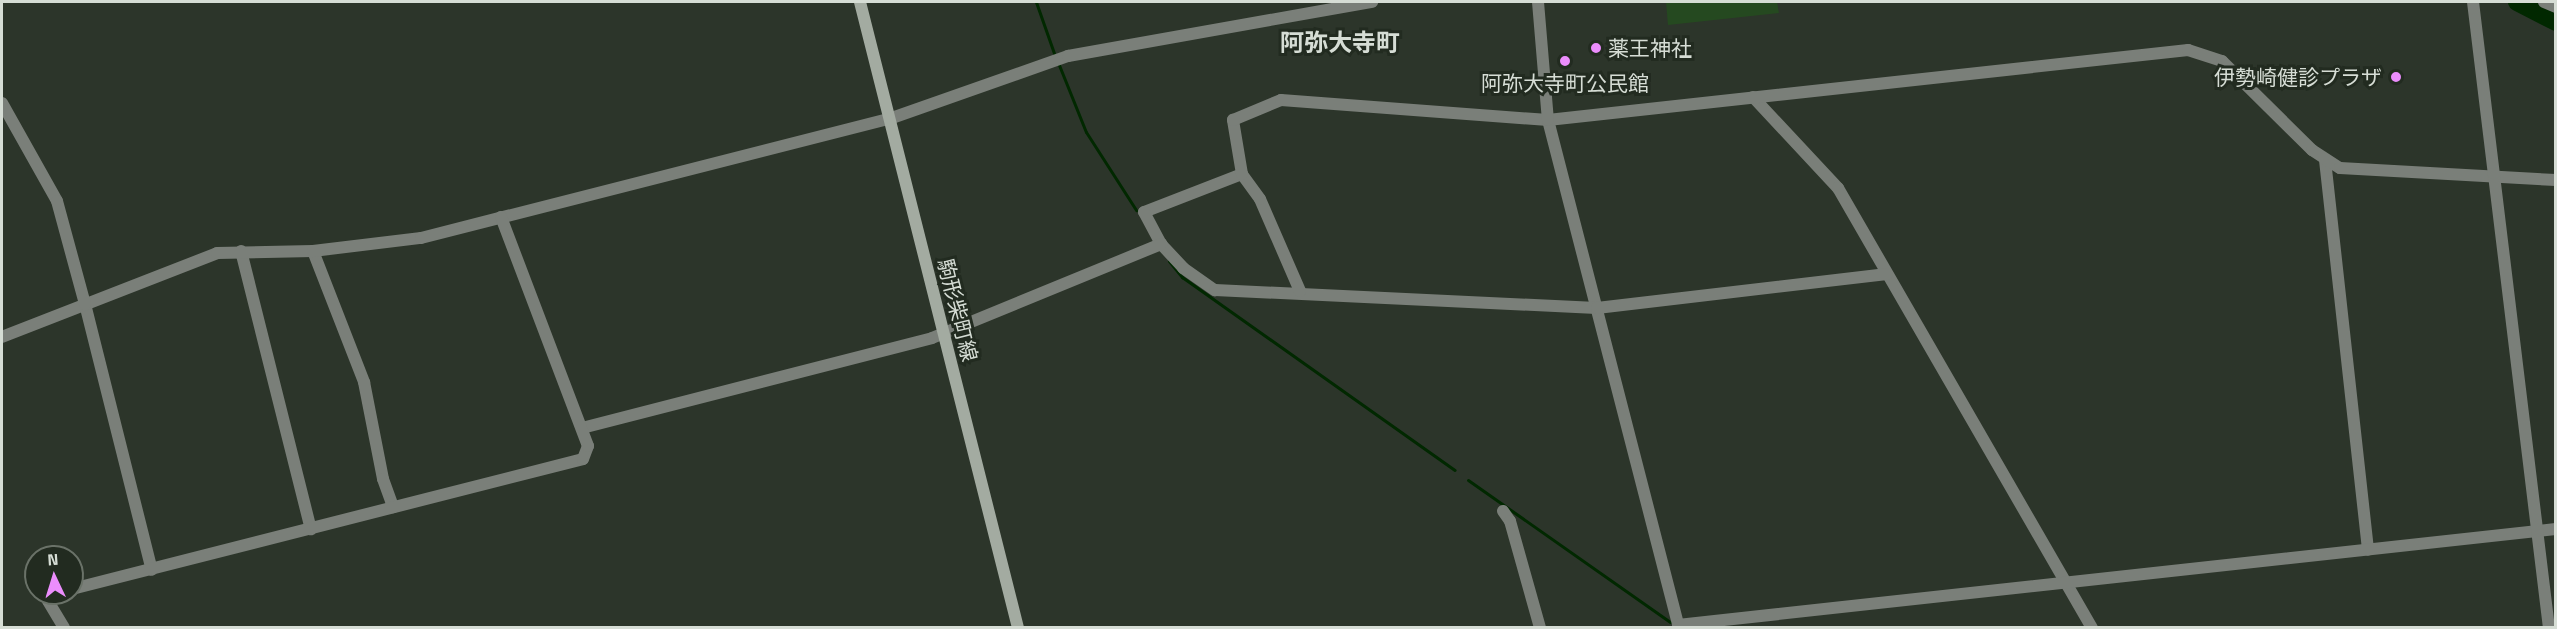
<!DOCTYPE html>
<meta charset="utf-8">
<style>
body{margin:0}
#map{position:relative;width:2557px;height:629px;overflow:hidden;background:#2c352a;font-family:"Titillium Web","Noto Sans JP",sans-serif}
div>[style]{position:absolute}
[style*='--x']{left:calc(var(--x)*1px);top:calc(var(--y)*1px);width:calc(var(--w)*1px);rotate:calc(var(--a)*1deg)}
.green>*{inset:0;background:#254920}
.stream>*{height:3px;margin:-1.5px;padding:0 1.5px;transform-origin:1.5px;border-radius:1.5px;background:#012800}
.river>*{height:18px;margin:-9px;padding:0 9px;transform-origin:9px;border-radius:9px;background:#012800}
.minor>*{height:12px;margin:-6px;padding:0 6px;transform-origin:6px;border-radius:6px;background:#7a7f79}
.tertiary>*{height:12px;margin:-6px;padding:0 6px;transform-origin:6px;border-radius:6px;background:#7a7f79}
.secondary>*{height:12px;margin:-6px;padding:0 6px;transform-origin:6px;border-radius:6px;background:#a3aba1}
.dots>*{width:16px;height:16px;translate:-50% -50%;box-sizing:border-box;border:3px solid #222b20;border-radius:50%}
span{translate:-50% -50%;white-space:nowrap;text-align:center;line-height:1.15;-webkit-text-stroke:6px #222b20;paint-order:stroke}
.poi-label{font-size:21px;color:#d6ddd5}
.left{translate:0 -50%;text-align:left}
.right{translate:-100% -50%;text-align:right}
.street-label{font-size:21px;color:#d6ddd5}
.quarter-label{font-size:24px;color:#d6ddd5;font-weight:700}
.frame{position:absolute;inset:0;border:3px solid #d6ddd5;pointer-events:none}
.north{position:absolute;left:24px;top:545px;width:60px;height:60px;box-sizing:border-box;background:#222b20;border:2px solid #6a7268;border-radius:50%;rotate:356deg;font-size:16px;font-weight:700;line-height:24px;text-align:center;color:#d6ddd5}
.north::after{content:'';display:block;margin:auto;width:21px;height:27px;background:#eb8dfc;clip-path:polygon(50% 0,100% 100%,50% 72%,0 100%)}
</style>
<div id="map">
<div class="green">
<div style="clip-path:polygon(1666px 2px,1777px 2px,1779px 13px,1668px 25px)"></div>
</div>
<div class="stream">
<div style="--x:1036;--y:2;--w:54;--a:70.6"></div>
<div style="--x:1059;--y:65;--w:72;--a:68.1"></div>
<div style="--x:1086;--y:132;--w:93;--a:57.3"></div>
<div style="--x:1169;--y:261;--w:21;--a:51"></div>
<div style="--x:1182;--y:277;--w:334;--a:35.3"></div>
<div style="--x:1468;--y:480;--w:247;--a:35.1"></div>
</div>
<div class="river">
<div style="--x:2517;--y:2;--w:44;--a:27.1"></div>
</div>
<div class="minor">
<div style="--x:2544;--y:2;--w:13;--a:23"></div>
<div style="--x:1753;--y:97;--w:125;--a:47"></div>
<div style="--x:1838;--y:188;--w:508;--a:60"></div>
<div style="--x:1548;--y:120;--w:525;--a:75.54"></div>
<div style="--x:2325;--y:160;--w:392;--a:83.7"></div>
<div style="--x:1242;--y:174;--w:105;--a:158.8"></div>
<div style="--x:1144;--y:212;--w:36;--a:62"></div>
<div style="--x:1161;--y:244;--w:33;--a:47"></div>
<div style="--x:1183;--y:268;--w:39;--a:35"></div>
<div style="--x:1215;--y:290;--w:382;--a:2.7"></div>
<div style="--x:1597;--y:308;--w:292;--a:-6.7"></div>
<div style="--x:241;--y:251;--w:287;--a:75.9"></div>
<div style="--x:313;--y:251;--w:141;--a:68.7"></div>
<div style="--x:364;--y:382;--w:99;--a:78.9"></div>
<div style="--x:383;--y:479;--w:30;--a:70"></div>
<div style="--x:1300;--y:291;--w:100;--a:-113.5"></div>
<div style="--x:1260;--y:199;--w:31;--a:-126"></div>
<div style="--x:1242;--y:174;--w:55;--a:-99.5"></div>
<div style="--x:1233;--y:120;--w:52;--a:-22.6"></div>
<div style="--x:1281;--y:100;--w:268;--a:4.3"></div>
<div style="--x:1548;--y:120;--w:644;--a:-6.24"></div>
<div style="--x:2188;--y:50;--w:36;--a:18"></div>
<div style="--x:2222;--y:61;--w:127;--a:44.7"></div>
<div style="--x:2312;--y:150;--w:33;--a:33"></div>
<div style="--x:2340;--y:168;--w:216;--a:3.2"></div>
<div style="--x:85;--y:304;--w:274;--a:75.9"></div>
<div style="--x:2;--y:337;--w:231;--a:-21.3"></div>
<div style="--x:217;--y:253;--w:96;--a:-1.2"></div>
<div style="--x:313;--y:251;--w:109;--a:-6.9"></div>
<div style="--x:421;--y:238;--w:483;--a:-14.3"></div>
<div style="--x:889;--y:119;--w:190;--a:-19.4"></div>
<div style="--x:1068;--y:56;--w:309;--a:-10.1"></div>
<div style="--x:582;--y:428;--w:361;--a:-14.4"></div>
<div style="--x:932;--y:338;--w:248;--a:-22.3"></div>
<div style="--x:1503;--y:511;--w:12;--a:55"></div>
<div style="--x:1510;--y:521;--w:111;--a:74.3"></div>
<div style="--x:72;--y:589;--w:527;--a:-14.27"></div>
<div style="--x:583;--y:459;--w:14;--a:-69"></div>
<div style="--x:588;--y:446;--w:245;--a:-110.8"></div>
<div style="--x:56;--y:593;--w:11;--a:135"></div>
<div style="--x:48;--y:601;--w:31;--a:59"></div>
<div style="--x:1678;--y:625;--w:883;--a:-6.24"></div>
</div>
<div class="tertiary">
<div style="--x:1538;--y:2;--w:118;--a:85.2"></div>
<div style="--x:2473;--y:2;--w:631;--a:83.08"></div>
<div style="--x:2;--y:103;--w:112;--a:60.7"></div>
<div style="--x:57;--y:201;--w:107;--a:74.8"></div>
</div>
<div class="secondary">
<div style="--x:860;--y:2;--w:646;--a:75.83"></div>
</div>
<div class="dots">
<div style="left:1596px;top:48px;background:#eb8dfc"></div>
<div style="left:1565px;top:61px;background:#eb8dfc"></div>
<div style="left:2396px;top:77px;background:#eb8dfc"></div>
</div>
<div class="poi-label">
<span class="left" style="left:1608px;top:48px">薬王神社</span>
<span class="right" style="left:2382px;top:77px">伊勢崎健診プラザ</span>
<span style="left:1565px;top:83px">阿弥大寺町公民館</span>
</div>
<div class="street-label">
<span style="left:958px;top:310px;rotate:76deg">駒形柴町線</span>
</div>
<div class="quarter-label">
<span style="left:1340px;top:43px">阿弥大寺町</span>
</div>
<div class="frame"></div>
<div class="north">N</div>
</div>
